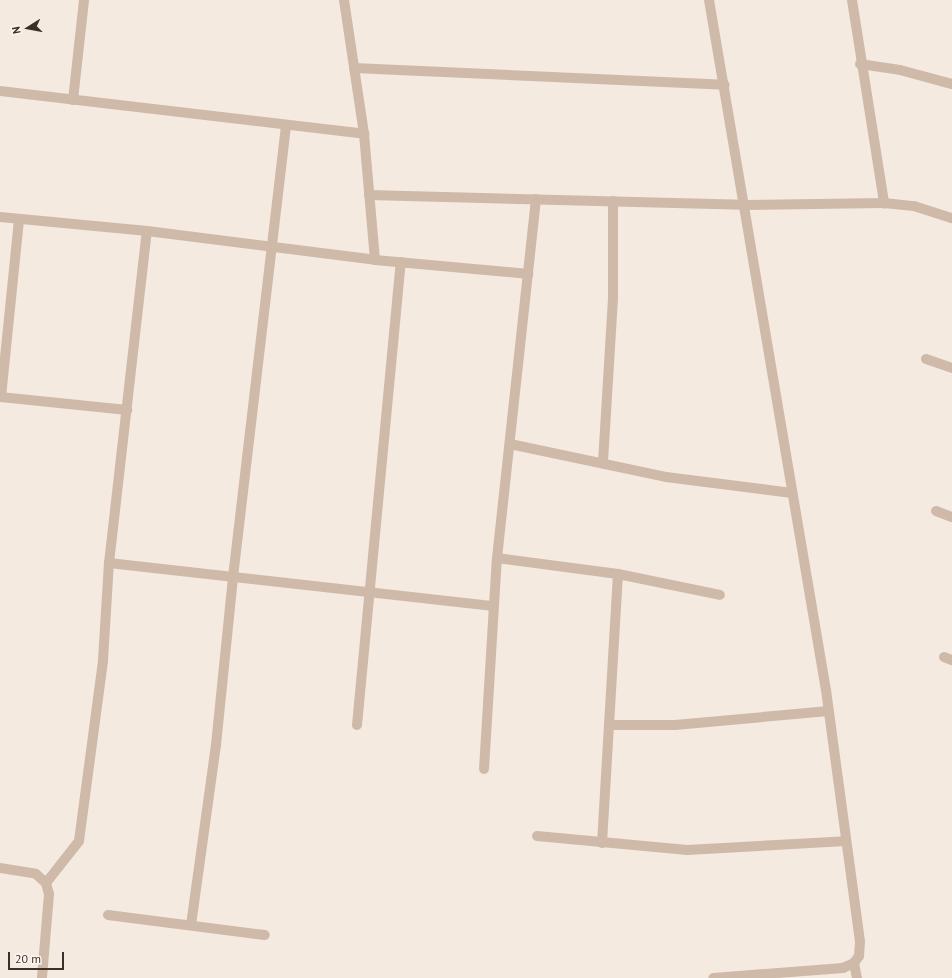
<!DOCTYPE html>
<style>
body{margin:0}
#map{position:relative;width:952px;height:978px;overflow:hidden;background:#f5eadf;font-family:"PT Sans",sans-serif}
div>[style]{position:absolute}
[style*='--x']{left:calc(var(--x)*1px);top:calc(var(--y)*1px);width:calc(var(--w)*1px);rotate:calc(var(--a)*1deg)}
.street>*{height:10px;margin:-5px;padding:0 5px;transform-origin:5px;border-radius:5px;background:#cfbaaa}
span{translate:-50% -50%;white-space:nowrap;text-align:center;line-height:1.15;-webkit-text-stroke:3.5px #fcf5ed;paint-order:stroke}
.north{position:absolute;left:8px;top:8px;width:40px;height:40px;-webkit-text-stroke:3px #fcf5ed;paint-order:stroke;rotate:259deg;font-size:11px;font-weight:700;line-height:16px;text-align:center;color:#3c2f2a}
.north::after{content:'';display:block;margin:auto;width:14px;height:18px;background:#3c2f2a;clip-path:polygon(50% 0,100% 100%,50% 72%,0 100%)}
.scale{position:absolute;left:8px;top:952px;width:56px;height:18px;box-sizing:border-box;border:2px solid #3c2f2a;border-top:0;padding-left:5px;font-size:12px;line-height:14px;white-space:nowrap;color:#3c2f2a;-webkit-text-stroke:3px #fcf5ed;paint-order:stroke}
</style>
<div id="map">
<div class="street">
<div style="--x:344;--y:0;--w:135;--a:81.5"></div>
<div style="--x:364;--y:134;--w:126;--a:85"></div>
<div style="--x:709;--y:0;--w:700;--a:80.38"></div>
<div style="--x:826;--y:690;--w:254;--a:82.3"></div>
<div style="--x:860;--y:942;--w:14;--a:94"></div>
<div style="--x:859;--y:956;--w:9;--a:126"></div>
<div style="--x:854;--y:963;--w:12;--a:156"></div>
<div style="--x:843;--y:968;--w:130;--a:175.6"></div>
<div style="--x:852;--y:0;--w:206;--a:81"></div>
<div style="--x:860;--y:64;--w:40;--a:8.5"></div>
<div style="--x:900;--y:70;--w:54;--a:15.1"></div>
<div style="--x:354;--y:68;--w:371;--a:2.6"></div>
<div style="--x:0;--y:91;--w:367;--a:6.7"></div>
<div style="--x:73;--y:100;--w:101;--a:-83.7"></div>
<div style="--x:369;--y:195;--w:374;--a:1.5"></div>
<div style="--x:743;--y:205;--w:141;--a:-0.8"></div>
<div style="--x:884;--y:203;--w:30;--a:6"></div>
<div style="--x:914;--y:206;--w:40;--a:18"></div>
<div style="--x:0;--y:217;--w:148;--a:5.4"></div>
<div style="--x:147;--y:231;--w:230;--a:7.2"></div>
<div style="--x:375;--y:260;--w:154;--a:5.2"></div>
<div style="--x:926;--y:359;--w:28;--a:19"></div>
<div style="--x:0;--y:397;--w:128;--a:5.8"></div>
<div style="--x:1;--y:397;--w:179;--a:-84.2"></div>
<div style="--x:510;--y:444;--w:159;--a:11.9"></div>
<div style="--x:666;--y:477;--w:127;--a:7.2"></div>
<div style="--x:603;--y:462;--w:165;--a:-86.5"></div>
<div style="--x:613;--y:297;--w:96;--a:-90"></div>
<div style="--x:936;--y:511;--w:17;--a:21"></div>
<div style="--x:497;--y:558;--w:122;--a:7.5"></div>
<div style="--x:618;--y:574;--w:104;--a:11.6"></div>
<div style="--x:109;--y:563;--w:387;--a:6.4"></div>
<div style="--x:944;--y:657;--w:9;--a:21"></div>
<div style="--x:357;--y:725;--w:465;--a:-84.6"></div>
<div style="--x:609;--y:725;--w:66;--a:0"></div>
<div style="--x:675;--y:725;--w:154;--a:-5.2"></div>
<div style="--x:484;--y:769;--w:211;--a:-86.5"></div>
<div style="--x:497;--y:558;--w:361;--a:-83.8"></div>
<div style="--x:537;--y:836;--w:151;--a:5.3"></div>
<div style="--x:687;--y:850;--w:159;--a:-3.2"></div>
<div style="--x:602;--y:843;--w:269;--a:-86.6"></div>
<div style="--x:0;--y:868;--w:36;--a:9"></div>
<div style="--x:36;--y:874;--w:13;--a:42"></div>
<div style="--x:46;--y:883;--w:11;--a:75"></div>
<div style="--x:49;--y:894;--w:84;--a:94.8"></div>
<div style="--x:46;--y:883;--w:53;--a:-51.8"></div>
<div style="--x:79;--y:841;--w:183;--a:-82.4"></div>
<div style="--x:103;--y:660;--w:97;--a:-86.5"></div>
<div style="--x:109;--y:563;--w:334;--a:-83.5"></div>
<div style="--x:108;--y:915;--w:158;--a:7.3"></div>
<div style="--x:191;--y:925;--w:182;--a:-82.1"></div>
<div style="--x:216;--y:745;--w:169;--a:-84.2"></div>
<div style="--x:233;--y:577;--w:455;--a:-83.3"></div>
<div style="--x:854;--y:963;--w:15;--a:79"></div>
</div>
<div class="north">N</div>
<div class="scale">20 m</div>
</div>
